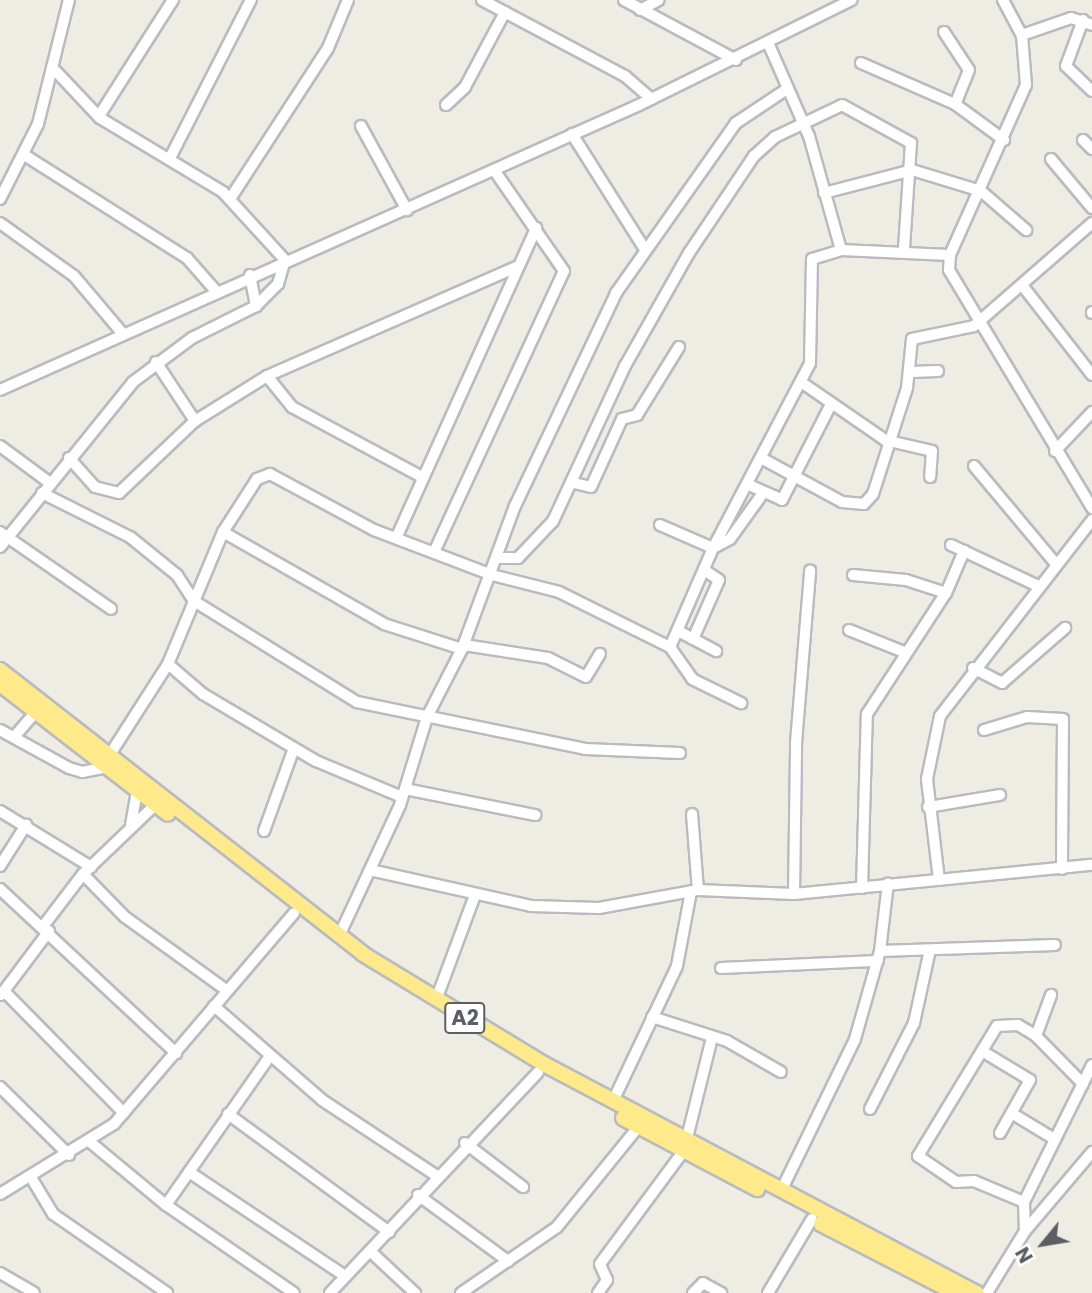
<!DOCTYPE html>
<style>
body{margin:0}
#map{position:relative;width:1092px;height:1293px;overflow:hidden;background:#efede3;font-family:Poppins,sans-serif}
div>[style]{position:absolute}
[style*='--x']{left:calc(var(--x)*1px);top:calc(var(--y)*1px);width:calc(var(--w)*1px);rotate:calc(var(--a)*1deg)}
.roads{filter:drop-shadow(2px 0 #b8bbc0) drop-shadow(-2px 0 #b8bbc0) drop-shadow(0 2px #b8bbc0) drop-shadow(0 -2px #b8bbc0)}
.minor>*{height:10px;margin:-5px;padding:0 5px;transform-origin:5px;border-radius:5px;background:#fff}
.highway>*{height:14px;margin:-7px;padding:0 7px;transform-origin:7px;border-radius:7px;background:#ffea8b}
span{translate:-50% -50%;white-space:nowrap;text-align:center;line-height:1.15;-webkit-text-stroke:7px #fff;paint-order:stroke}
.shield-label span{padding:2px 5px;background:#fff;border:2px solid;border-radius:5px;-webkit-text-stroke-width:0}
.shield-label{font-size:21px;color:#5b5f65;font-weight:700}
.north{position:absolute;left:1008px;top:1209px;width:70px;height:70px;-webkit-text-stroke:5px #fff;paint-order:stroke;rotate:240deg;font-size:19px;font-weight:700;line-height:28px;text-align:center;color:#5b5f65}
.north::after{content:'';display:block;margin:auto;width:24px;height:32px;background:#5b5f65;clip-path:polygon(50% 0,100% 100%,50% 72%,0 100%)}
</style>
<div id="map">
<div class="roads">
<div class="minor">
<div style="--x:482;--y:0;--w:162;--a:28"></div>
<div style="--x:625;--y:76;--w:35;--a:41"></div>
<div style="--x:624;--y:0;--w:127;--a:28.2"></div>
<div style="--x:1003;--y:0;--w:40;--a:62"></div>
<div style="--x:1022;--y:35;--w:50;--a:85.4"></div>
<div style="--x:1026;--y:85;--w:186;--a:114.1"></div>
<div style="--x:950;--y:255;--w:15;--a:94"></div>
<div style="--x:949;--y:270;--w:278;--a:59"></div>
<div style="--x:640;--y:10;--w:21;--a:-28"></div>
<div style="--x:1083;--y:20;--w:49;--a:110.3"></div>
<div style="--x:1066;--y:66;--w:36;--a:44"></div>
<div style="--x:944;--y:32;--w:45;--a:56.7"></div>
<div style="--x:969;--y:70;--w:37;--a:112"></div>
<div style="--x:1022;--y:35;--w:52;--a:-19.1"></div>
<div style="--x:1071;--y:18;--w:22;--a:18"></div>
<div style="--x:769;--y:45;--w:99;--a:66.3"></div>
<div style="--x:809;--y:136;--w:118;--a:74.3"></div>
<div style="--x:861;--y:63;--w:103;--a:23.6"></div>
<div style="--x:955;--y:104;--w:61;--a:36.3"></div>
<div style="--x:446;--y:105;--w:26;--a:-43"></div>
<div style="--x:465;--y:87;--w:85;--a:-61.9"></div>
<div style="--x:99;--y:116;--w:138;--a:-57.5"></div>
<div style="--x:361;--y:126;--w:96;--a:61.3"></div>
<div style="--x:572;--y:134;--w:135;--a:57.7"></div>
<div style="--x:1083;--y:140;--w:13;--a:45"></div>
<div style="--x:26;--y:156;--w:191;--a:32.4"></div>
<div style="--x:187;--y:258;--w:43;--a:48.8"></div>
<div style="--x:170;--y:158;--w:178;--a:-62.9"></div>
<div style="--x:1051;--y:159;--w:64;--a:50.1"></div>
<div style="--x:824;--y:193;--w:91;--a:-14.6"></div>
<div style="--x:912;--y:170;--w:72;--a:16.9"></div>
<div style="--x:981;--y:191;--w:60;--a:40.9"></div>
<div style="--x:0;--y:199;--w:84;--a:-63.1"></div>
<div style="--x:38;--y:124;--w:128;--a:-76"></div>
<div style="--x:230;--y:199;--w:180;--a:-57"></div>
<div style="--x:328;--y:48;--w:52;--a:-67.4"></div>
<div style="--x:0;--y:223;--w:91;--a:35.6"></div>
<div style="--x:74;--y:276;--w:76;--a:49.8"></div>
<div style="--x:250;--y:275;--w:32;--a:79"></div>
<div style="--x:1022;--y:285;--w:114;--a:52.1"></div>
<div style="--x:1092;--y:313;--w:1;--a:-90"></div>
<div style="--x:156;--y:362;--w:71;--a:56.5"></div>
<div style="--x:911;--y:372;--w:27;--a:-2"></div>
<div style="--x:267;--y:376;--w:40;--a:51"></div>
<div style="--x:292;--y:407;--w:145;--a:28.3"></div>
<div style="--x:801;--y:382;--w:102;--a:34.6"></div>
<div style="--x:885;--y:440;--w:48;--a:13.2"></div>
<div style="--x:932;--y:451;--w:26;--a:94"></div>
<div style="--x:0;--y:390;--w:700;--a:-24.04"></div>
<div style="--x:639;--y:105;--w:237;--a:-26.3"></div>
<div style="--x:0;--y:446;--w:62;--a:36.5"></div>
<div style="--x:1055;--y:451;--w:54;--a:-46.5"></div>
<div style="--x:69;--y:458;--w:39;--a:48"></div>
<div style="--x:95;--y:487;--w:25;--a:14"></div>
<div style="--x:119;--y:493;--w:105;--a:-43.5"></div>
<div style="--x:195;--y:421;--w:85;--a:-32"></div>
<div style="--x:267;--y:376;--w:273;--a:-23.6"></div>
<div style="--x:761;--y:458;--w:92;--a:28.5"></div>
<div style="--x:842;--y:502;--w:22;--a:5"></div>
<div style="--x:864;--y:504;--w:13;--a:-48"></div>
<div style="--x:873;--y:494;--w:111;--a:-72.2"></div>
<div style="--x:907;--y:388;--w:49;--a:-84.2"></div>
<div style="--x:912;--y:339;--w:63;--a:-11.8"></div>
<div style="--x:974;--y:326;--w:157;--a:-41.1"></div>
<div style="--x:974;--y:466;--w:126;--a:50.1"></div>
<div style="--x:574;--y:483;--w:17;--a:13"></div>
<div style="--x:591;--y:487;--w:75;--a:-65.5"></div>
<div style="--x:622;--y:419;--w:16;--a:-15"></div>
<div style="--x:637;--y:415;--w:80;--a:-58.3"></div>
<div style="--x:749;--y:485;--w:36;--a:24"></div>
<div style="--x:782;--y:500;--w:106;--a:-62.9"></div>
<div style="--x:42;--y:493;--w:98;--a:26.6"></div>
<div style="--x:130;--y:537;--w:60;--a:39"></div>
<div style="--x:177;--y:575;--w:31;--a:57"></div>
<div style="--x:194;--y:601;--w:192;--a:31.8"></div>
<div style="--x:357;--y:702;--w:233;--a:11.6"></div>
<div style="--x:585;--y:749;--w:95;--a:2.4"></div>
<div style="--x:660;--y:525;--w:58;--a:23.5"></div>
<div style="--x:713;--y:548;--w:19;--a:-28"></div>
<div style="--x:730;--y:539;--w:57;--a:-54.3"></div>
<div style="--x:0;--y:532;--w:135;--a:34.7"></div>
<div style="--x:223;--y:532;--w:185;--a:29.7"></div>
<div style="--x:384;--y:624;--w:82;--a:17.8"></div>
<div style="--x:398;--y:534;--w:336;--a:-65.7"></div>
<div style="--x:951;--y:545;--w:96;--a:25.2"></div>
<div style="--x:0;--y:547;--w:212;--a:-51.1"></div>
<div style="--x:133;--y:382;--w:74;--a:-36.7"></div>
<div style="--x:192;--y:338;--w:72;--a:-26.6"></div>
<div style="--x:256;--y:306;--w:31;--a:-45"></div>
<div style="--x:278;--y:284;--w:25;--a:-74"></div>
<div style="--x:285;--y:260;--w:92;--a:-132.4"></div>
<div style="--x:223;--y:192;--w:144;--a:-149"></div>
<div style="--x:100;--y:118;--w:70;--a:-133.3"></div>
<div style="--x:435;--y:550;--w:307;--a:-65.2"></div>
<div style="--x:564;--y:271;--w:123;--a:-124.7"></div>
<div style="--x:499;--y:558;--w:19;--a:0"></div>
<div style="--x:518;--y:558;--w:51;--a:-46.6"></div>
<div style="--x:553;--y:521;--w:171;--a:-65.1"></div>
<div style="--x:625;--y:366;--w:130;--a:-60.5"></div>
<div style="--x:689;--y:253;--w:117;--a:-56.2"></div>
<div style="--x:754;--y:156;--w:28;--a:-42"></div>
<div style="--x:775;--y:137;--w:74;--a:-25.5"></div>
<div style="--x:842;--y:105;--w:79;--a:28.8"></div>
<div style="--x:911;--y:143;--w:105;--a:93.8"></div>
<div style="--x:853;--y:575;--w:53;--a:5.4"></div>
<div style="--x:906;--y:580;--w:42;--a:18"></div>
<div style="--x:849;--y:630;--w:59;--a:21.8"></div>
<div style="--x:680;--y:632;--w:41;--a:27.8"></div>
<div style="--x:693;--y:639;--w:64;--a:-66.2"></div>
<div style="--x:719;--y:580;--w:18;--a:-146"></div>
<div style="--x:464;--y:645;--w:85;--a:8.8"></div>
<div style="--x:548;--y:658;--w:42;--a:26.6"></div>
<div style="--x:586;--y:677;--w:27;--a:-59"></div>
<div style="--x:670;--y:647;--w:39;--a:55"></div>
<div style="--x:692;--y:679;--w:55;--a:26.1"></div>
<div style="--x:168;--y:664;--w:46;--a:40.6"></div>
<div style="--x:203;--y:694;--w:131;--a:30.7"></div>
<div style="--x:316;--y:761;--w:93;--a:22.7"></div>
<div style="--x:973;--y:668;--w:33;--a:27"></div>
<div style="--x:1002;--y:683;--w:84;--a:-41.1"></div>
<div style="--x:0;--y:730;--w:79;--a:28.8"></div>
<div style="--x:69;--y:768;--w:14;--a:17"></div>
<div style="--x:82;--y:772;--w:25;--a:-11"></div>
<div style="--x:984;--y:730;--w:45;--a:-16.8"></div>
<div style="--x:1027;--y:717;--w:36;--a:3"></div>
<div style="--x:1063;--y:719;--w:150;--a:90.4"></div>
<div style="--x:14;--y:737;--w:33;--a:-49"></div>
<div style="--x:109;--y:756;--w:109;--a:-57.3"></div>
<div style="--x:168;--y:664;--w:143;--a:-67.4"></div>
<div style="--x:223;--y:532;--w:63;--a:-57.3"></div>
<div style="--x:257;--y:479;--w:14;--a:-21"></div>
<div style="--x:270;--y:474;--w:118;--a:28.3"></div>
<div style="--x:374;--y:530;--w:126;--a:20.9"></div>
<div style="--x:492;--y:575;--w:69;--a:14.2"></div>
<div style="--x:559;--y:592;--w:124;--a:26.4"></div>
<div style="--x:670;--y:647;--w:108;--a:-66.5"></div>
<div style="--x:713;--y:548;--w:209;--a:-62.3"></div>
<div style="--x:810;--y:363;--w:104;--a:-88.9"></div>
<div style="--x:812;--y:259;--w:30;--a:-17"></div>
<div style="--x:841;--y:250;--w:109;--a:2.6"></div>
<div style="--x:405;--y:789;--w:133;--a:11.3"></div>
<div style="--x:928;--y:807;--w:73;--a:-9.5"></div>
<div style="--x:0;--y:811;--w:107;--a:31.6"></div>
<div style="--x:692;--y:814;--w:76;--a:85.5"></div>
<div style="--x:131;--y:825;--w:36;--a:-80"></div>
<div style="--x:264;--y:831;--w:88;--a:-70.1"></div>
<div style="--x:0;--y:866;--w:49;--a:-57.6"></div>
<div style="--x:370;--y:870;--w:165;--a:12.6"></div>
<div style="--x:531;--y:906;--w:68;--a:1.7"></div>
<div style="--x:599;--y:908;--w:101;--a:-10.3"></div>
<div style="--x:698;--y:890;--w:96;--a:2.4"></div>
<div style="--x:794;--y:894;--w:299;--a:-5.6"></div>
<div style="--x:83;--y:874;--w:60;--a:45.7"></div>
<div style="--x:125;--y:917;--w:123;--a:35.8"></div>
<div style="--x:939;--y:880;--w:102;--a:-96.8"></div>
<div style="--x:927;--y:779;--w:64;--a:-78.3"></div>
<div style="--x:940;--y:716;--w:248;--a:-52.2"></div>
<div style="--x:862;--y:888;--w:174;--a:-88.4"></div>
<div style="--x:867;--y:714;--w:145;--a:-56.9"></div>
<div style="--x:946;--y:593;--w:46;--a:-66.8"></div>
<div style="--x:0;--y:889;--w:241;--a:43"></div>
<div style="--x:794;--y:894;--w:151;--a:-89.2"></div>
<div style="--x:796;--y:743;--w:173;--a:-85.3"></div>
<div style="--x:44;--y:925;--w:64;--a:-52.6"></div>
<div style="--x:83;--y:874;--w:101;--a:-43.8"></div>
<div style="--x:339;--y:936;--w:145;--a:-65"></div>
<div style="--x:400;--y:805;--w:92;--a:-72.9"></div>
<div style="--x:427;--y:717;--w:76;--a:-62.8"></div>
<div style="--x:462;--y:649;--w:153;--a:-69.7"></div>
<div style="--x:515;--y:506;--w:236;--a:-64.6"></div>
<div style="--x:616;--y:293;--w:208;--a:-54.8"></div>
<div style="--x:736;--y:123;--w:61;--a:-33.7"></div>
<div style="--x:880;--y:951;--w:175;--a:-2"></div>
<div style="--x:721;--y:968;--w:157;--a:-2.6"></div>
<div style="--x:4;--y:991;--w:171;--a:45.5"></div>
<div style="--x:1;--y:995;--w:80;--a:-53.1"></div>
<div style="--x:436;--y:1000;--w:112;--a:-69.6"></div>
<div style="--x:214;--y:1006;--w:143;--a:41"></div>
<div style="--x:322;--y:1100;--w:138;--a:33.5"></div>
<div style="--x:652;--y:1017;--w:79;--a:17.7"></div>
<div style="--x:727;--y:1041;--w:62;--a:29.9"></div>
<div style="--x:1036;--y:1036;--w:44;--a:-69.9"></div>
<div style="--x:982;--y:1051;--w:56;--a:31.1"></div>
<div style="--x:1030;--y:1080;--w:61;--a:119.5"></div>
<div style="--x:0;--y:1087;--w:97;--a:44.6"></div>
<div style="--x:613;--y:1101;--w:149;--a:-64.6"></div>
<div style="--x:677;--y:966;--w:76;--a:-79.4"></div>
<div style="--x:870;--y:1109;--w:97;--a:-62.9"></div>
<div style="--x:914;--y:1023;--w:71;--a:-77.7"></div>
<div style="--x:228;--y:1114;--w:200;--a:36.2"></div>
<div style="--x:1013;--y:1114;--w:44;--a:31.2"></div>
<div style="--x:687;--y:1138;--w:103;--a:-76"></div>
<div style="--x:90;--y:1142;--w:99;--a:39.7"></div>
<div style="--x:166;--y:1205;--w:155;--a:34.5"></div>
<div style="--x:465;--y:1143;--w:73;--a:37.2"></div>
<div style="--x:189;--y:1172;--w:187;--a:33.7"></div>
<div style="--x:32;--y:1179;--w:41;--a:59"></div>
<div style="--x:53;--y:1214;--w:139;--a:34.7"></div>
<div style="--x:781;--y:1191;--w:169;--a:-64"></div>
<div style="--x:855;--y:1039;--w:91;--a:-74.1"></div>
<div style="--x:880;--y:951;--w:68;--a:-83.3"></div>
<div style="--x:0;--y:1194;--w:134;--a:-31.6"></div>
<div style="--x:114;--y:1124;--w:277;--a:-49.5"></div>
<div style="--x:418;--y:1195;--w:112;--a:36.3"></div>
<div style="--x:1024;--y:1202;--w:54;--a:-157.2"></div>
<div style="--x:974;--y:1181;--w:18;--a:177"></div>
<div style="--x:956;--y:1182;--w:46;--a:-145.6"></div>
<div style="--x:918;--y:1156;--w:152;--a:-58.7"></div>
<div style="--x:997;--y:1026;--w:21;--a:-3"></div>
<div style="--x:1018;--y:1025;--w:21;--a:31"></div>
<div style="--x:1036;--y:1036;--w:67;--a:45.6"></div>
<div style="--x:166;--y:1205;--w:178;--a:-55.1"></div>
<div style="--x:1025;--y:1231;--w:29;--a:-92"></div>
<div style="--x:1024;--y:1202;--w:153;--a:-63.6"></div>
<div style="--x:370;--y:1251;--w:62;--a:43"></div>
<div style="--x:0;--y:1273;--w:39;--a:30"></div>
<div style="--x:330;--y:1293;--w:303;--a:-46.7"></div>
<div style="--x:461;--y:1293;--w:116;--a:-34.5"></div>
<div style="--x:557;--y:1227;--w:130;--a:-50.9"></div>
<div style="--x:598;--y:1293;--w:16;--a:-55"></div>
<div style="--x:607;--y:1280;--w:17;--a:-114"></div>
<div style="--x:600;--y:1264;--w:143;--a:-53.5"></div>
<div style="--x:693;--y:1293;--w:14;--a:-45"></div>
<div style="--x:703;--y:1283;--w:21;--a:29"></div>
<div style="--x:768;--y:1293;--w:86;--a:-59.3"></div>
<div style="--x:987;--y:1293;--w:73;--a:-58.5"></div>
<div style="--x:1025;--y:1231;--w:104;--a:-49.7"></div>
</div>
<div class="highway">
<div style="--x:0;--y:670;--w:461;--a:38"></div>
<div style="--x:363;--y:954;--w:210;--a:31.3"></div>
<div style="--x:542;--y:1063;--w:492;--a:27.9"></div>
<div style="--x:0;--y:684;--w:212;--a:37.7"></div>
<div style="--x:623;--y:1118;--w:152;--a:27.9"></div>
<div style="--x:821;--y:1224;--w:151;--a:27.2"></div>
</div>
</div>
<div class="shield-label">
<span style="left:465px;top:1018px">A2</span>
</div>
<div class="north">N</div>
</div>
